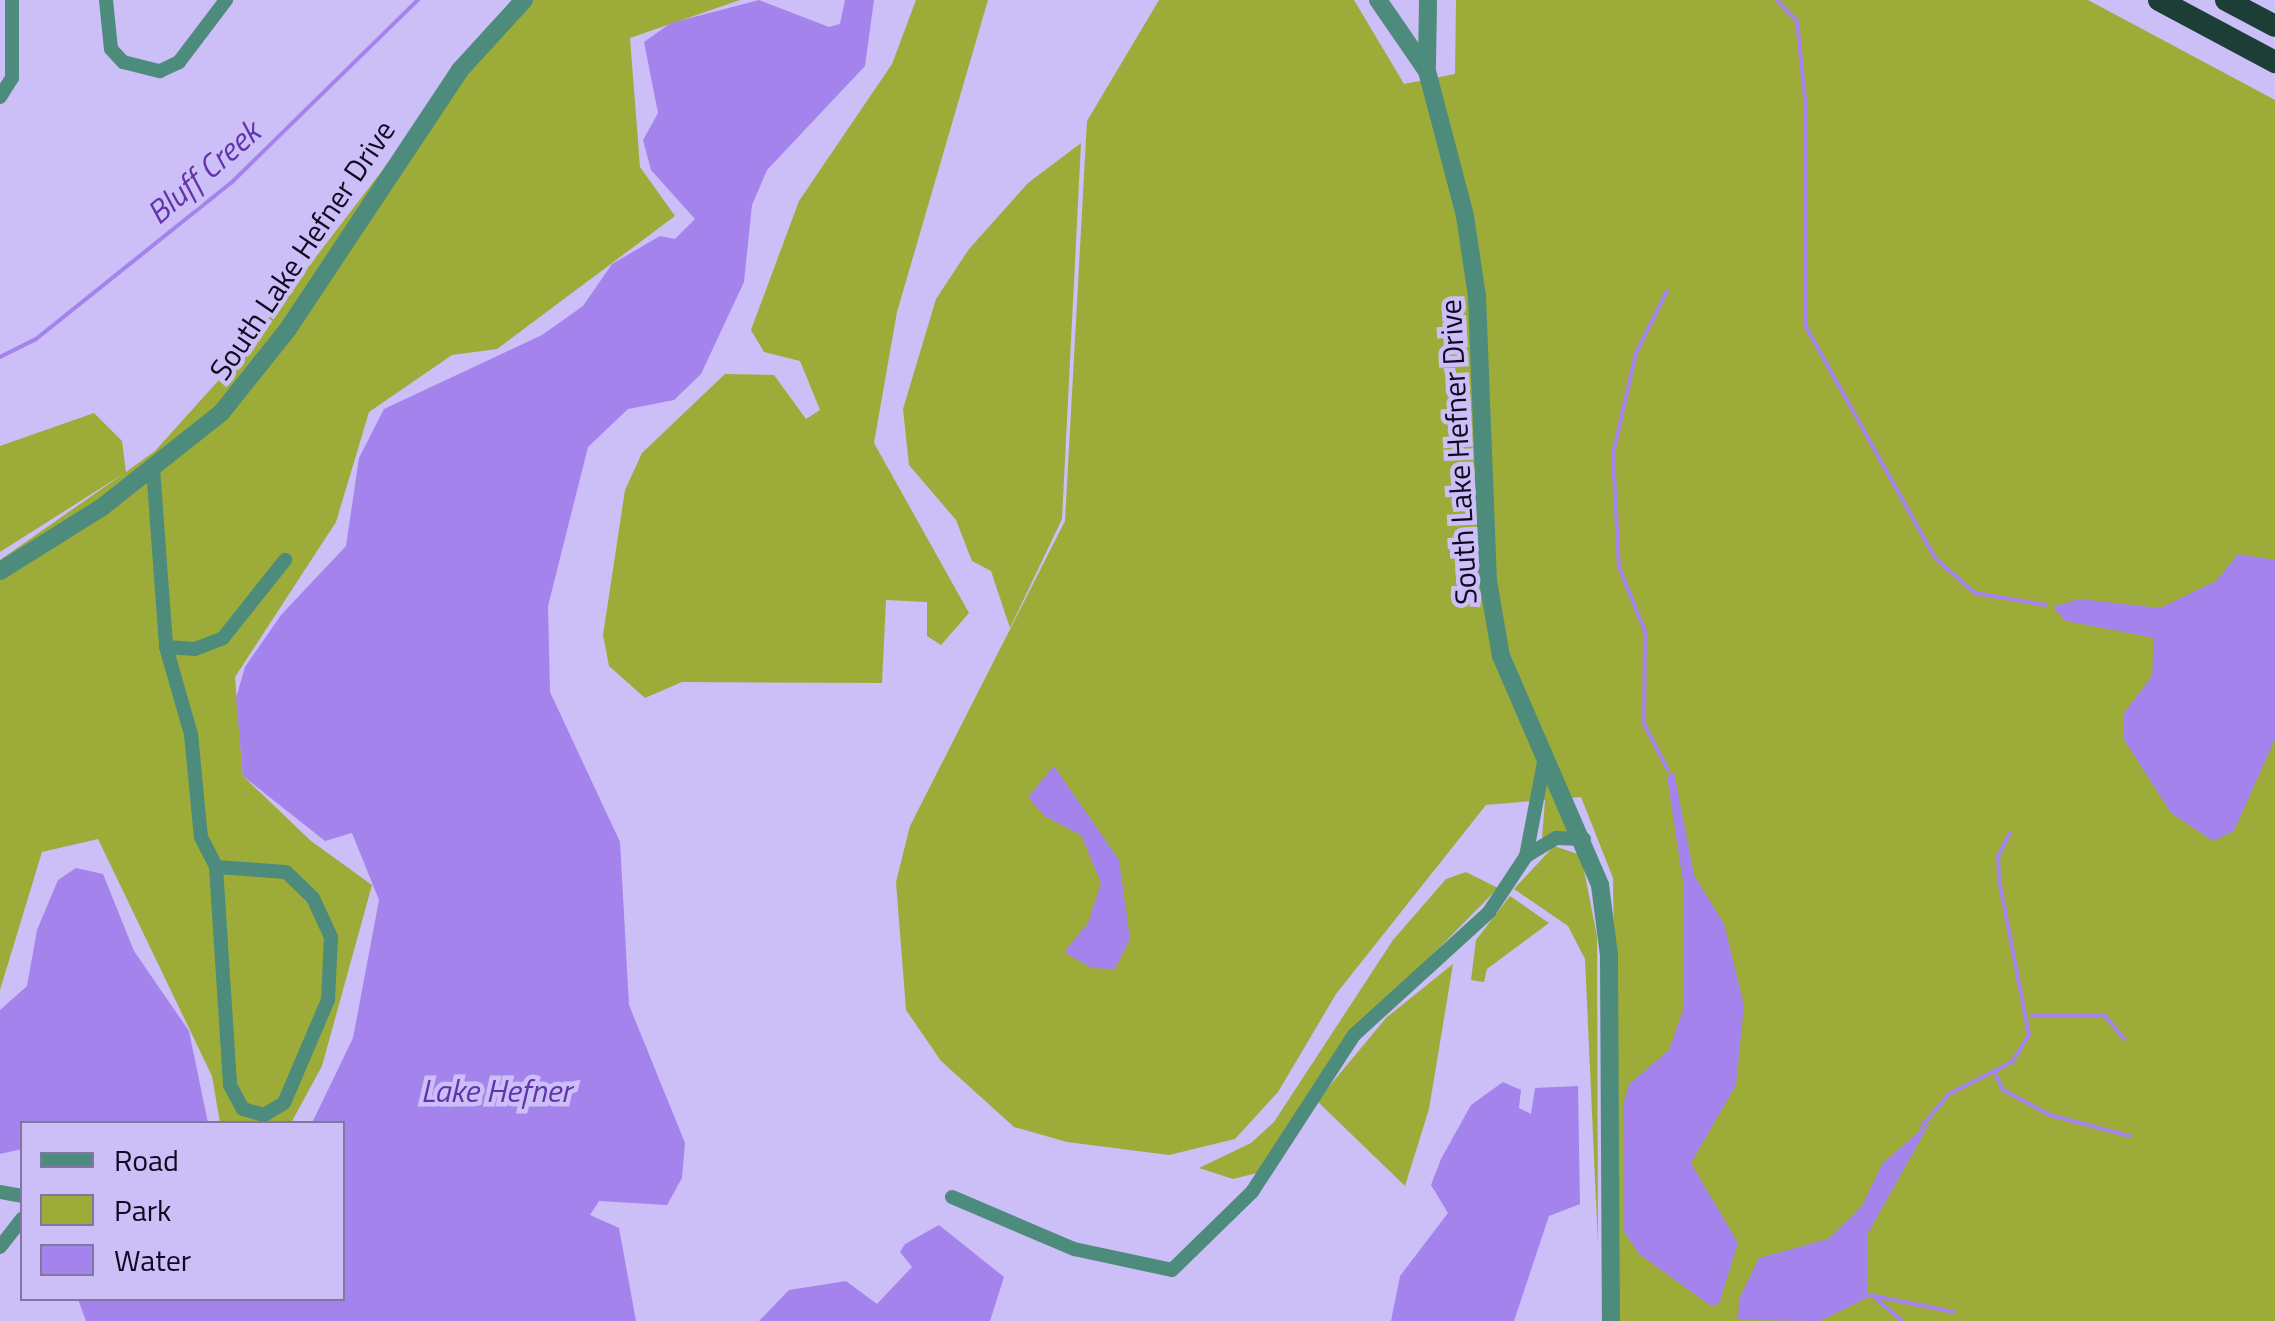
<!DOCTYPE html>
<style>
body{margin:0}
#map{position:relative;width:2275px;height:1321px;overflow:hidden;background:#ccbef6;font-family:"Titillium Web",sans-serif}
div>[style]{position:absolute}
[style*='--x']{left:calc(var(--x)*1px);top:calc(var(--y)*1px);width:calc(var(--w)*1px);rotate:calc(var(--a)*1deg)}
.green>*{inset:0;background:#9dac39}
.water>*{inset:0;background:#a483ed}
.stream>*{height:4px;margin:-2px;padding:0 2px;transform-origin:2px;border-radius:2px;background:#a483ed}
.minor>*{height:14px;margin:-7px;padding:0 7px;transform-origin:7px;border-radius:7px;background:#4d8b7c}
.tertiary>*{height:18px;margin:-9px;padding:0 9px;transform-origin:9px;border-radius:9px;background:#4d8b7c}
.trunk>*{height:22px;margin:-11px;padding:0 11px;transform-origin:11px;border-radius:11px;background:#1c3e36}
span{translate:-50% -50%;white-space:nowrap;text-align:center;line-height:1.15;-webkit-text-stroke:9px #ccbef6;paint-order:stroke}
.street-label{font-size:30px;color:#110821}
.water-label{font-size:32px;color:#6333ad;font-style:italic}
.legend{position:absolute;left:20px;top:1121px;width:325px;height:180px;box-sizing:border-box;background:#ccbef6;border:2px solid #8175a1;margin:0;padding:12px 18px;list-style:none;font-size:30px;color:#110821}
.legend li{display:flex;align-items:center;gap:20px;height:50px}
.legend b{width:50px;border:2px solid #8175a1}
</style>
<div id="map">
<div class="green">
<div style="clip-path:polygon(513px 0,740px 0,630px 38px,640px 167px,675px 216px,497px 349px,452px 355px,369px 412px,336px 522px,235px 677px,243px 776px,311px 841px,372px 885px,322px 1066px,291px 1123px,220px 1123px,212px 1076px,98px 839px,42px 852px,0 990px,0 560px,123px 474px,0 552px,0 446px,94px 413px,122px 441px,126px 472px,155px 451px,236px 361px)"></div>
<div style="clip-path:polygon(916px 0,988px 0,897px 312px,874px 443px,969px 613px,941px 645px,927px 636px,927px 602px,886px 600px,882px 683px,682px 682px,645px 698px,609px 666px,603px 635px,625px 490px,642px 453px,725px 374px,774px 375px,806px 419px,820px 410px,800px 361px,764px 352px,751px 330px,799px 201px,892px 64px)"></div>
<div style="clip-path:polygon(1159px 0,1354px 0,1404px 84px,1455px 74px,1456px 0,2088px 0,2275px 100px,2275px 1321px,1618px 1321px,1613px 878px,1581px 797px,1559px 799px,1569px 831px,1542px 838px,1545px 800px,1486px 805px,1336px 994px,1278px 1092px,1235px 1139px,1169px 1155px,1067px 1142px,1014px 1127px,941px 1061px,906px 1010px,896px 882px,910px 826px,1065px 521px,1087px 121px)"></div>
<div style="clip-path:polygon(1081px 143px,1062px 519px,1010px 628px,991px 571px,972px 561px,956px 520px,909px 465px,903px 409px,936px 299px,969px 249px,1028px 183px)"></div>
<div style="clip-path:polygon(1554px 846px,1581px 855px,1597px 936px,1598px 1245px,1585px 959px,1568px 926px,1514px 889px)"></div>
<div style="clip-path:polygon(1466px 872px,1498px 888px,1335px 1054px,1261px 1172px,1233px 1179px,1199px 1168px,1251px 1143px,1274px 1122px,1393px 940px,1446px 879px)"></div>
<div style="clip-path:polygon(1510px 896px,1549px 923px,1487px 969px,1484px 982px,1471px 980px,1476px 940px)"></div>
<div style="clip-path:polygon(1453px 964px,1429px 1109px,1405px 1186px,1317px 1101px,1386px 1018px)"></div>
</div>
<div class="water">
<div style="clip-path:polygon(759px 0,829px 27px,840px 24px,845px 0,874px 0,865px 66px,767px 170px,752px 205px,744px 282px,701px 374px,674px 400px,628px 409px,588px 447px,548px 606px,550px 692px,620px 842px,629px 1005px,685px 1143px,682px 1178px,667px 1205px,599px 1201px,590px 1215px,619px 1228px,636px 1321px,86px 1321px,78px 1299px,342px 1298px,342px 1124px,312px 1123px,353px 1038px,379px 900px,352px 833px,325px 841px,243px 776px,236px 698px,245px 667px,281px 615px,346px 546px,359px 458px,384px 409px,542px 335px,583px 306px,612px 264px,660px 236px,675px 239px,695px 219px,651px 170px,643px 140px,658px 113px,644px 42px,671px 23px)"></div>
<div style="clip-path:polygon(2238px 554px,2275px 560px,2275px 739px,2234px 831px,2213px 841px,2171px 813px,2123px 738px,2124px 713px,2152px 676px,2154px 638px,2066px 621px,2053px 607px,2079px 599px,2160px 608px,2216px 581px)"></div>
<div style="clip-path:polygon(1054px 766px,1119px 860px,1130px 939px,1115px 969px,1091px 968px,1064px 952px,1088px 923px,1101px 883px,1081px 835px,1044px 816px,1028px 797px)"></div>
<div style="clip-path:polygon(1674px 772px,1694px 875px,1724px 924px,1744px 1005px,1736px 1085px,1691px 1163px,1738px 1243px,1719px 1304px,1711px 1306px,1639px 1254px,1623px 1230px,1623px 1105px,1629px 1084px,1669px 1050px,1683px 1010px,1684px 889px,1667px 776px)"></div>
<div style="clip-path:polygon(76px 868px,103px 874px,134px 951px,189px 1031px,208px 1123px,22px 1124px,22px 1149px,0 1154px,0 1010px,27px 986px,37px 930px,58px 880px)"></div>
<div style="clip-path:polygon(1503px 1082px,1521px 1090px,1519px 1108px,1531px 1114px,1535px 1088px,1578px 1086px,1580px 1204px,1549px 1216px,1514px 1321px,1391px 1321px,1400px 1276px,1448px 1213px,1431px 1185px,1441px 1159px,1471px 1105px)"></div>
<div style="clip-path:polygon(1931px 1121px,1867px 1235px,1867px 1298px,1820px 1321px,1738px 1320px,1739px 1299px,1759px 1258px,1828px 1239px,1862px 1206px,1882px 1164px)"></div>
<div style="clip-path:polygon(939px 1225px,1004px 1277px,990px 1321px,759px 1321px,789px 1290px,846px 1281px,877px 1304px,912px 1267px,900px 1252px,905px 1244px)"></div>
</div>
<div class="stream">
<div style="--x:1777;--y:0;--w:29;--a:46"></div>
<div style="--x:1797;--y:21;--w:89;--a:84.2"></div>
<div style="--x:1806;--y:110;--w:217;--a:90"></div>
<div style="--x:1806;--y:327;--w:265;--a:60.8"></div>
<div style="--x:1935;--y:558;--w:53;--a:41.2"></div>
<div style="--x:1975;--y:593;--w:72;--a:9.6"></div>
<div style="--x:1667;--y:291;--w:69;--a:116.6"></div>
<div style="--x:1636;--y:353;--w:104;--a:102.8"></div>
<div style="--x:1613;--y:454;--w:113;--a:87"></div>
<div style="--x:1619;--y:567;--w:69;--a:67.9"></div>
<div style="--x:1645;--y:631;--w:93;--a:90.6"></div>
<div style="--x:1644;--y:724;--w:52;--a:62.4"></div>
<div style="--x:0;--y:357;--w:40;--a:-26.6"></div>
<div style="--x:36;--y:339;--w:250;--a:-38.7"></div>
<div style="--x:231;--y:183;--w:262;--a:-44.4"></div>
<div style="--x:2032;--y:1016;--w:73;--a:0"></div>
<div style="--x:2105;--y:1016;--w:30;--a:50"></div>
<div style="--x:1994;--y:1071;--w:21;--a:65"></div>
<div style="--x:2003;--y:1090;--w:53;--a:28"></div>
<div style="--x:2050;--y:1115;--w:83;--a:14.7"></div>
<div style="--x:1922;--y:1126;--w:42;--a:-49.8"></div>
<div style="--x:1949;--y:1094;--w:71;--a:-26.9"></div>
<div style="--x:2012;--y:1062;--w:32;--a:-58"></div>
<div style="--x:2029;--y:1035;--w:159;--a:-100.9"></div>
<div style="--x:1999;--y:879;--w:23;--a:-92"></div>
<div style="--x:1998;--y:856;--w:26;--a:-62"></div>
<div style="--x:1869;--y:1295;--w:87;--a:11.3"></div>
<div style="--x:1875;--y:1298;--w:35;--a:40"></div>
</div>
<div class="minor">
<div style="--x:106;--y:0;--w:49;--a:84.2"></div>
<div style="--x:111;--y:49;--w:18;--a:47"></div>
<div style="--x:123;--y:62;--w:38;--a:14"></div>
<div style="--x:160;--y:71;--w:21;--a:-25"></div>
<div style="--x:179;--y:62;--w:78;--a:-52.8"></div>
<div style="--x:0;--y:97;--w:22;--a:-58"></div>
<div style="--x:12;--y:78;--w:78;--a:-90"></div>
<div style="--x:153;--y:468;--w:179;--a:85.8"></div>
<div style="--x:166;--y:647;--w:91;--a:74"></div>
<div style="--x:191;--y:734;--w:103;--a:84.5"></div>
<div style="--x:201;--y:837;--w:34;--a:63"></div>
<div style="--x:216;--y:867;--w:218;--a:86.3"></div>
<div style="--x:230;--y:1085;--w:27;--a:62"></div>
<div style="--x:243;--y:1109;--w:22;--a:16"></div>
<div style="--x:264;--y:1115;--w:23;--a:-31"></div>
<div style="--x:284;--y:1103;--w:112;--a:-66.9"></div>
<div style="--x:328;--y:1000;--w:63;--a:-87.3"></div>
<div style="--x:331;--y:937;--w:43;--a:-114.8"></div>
<div style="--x:313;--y:898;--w:37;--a:-136"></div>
<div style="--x:286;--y:872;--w:70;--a:-175.9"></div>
<div style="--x:166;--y:647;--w:29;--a:4"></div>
<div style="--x:195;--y:649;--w:30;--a:-21"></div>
<div style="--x:223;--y:638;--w:100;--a:-51.5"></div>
<div style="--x:1526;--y:856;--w:35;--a:-31"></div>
<div style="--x:1556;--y:838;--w:28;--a:2"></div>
<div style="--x:0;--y:1192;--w:22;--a:10"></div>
<div style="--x:952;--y:1197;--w:133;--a:23.1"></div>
<div style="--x:1074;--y:1249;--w:100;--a:12.1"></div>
<div style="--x:1172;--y:1270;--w:112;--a:-44.3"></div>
<div style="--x:1252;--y:1192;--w:187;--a:-57"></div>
<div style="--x:1354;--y:1035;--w:183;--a:-42.3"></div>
<div style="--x:1489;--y:912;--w:67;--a:-56.5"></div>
<div style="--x:1526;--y:856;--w:101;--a:-79.1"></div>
<div style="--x:0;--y:1247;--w:36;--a:-52"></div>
</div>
<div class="tertiary">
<div style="--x:1378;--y:0;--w:86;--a:55.4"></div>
<div style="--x:1427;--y:71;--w:150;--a:75.3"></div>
<div style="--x:1465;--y:216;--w:81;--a:81.5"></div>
<div style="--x:1477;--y:296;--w:285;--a:87.8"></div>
<div style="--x:1488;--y:581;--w:76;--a:80.2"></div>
<div style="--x:1501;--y:656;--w:249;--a:66.6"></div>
<div style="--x:1600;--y:885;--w:71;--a:82.7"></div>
<div style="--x:1609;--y:955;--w:366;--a:89.7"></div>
<div style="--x:1427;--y:65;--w:65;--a:-89.1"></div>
<div style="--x:0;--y:571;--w:119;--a:-32"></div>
<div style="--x:101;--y:508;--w:153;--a:-38.4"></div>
<div style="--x:221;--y:413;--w:107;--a:-51.4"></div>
<div style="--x:288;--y:329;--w:311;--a:-56.4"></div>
<div style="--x:460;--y:70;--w:95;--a:-47.6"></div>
</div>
<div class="trunk">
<div style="--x:2159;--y:0;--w:132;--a:28.1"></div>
<div style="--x:2226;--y:0;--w:55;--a:28"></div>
</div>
<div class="street-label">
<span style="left:302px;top:250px;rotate:-56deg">South Lake Hefner Drive</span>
<span style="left:1458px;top:452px;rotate:-93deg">South Lake Hefner Drive</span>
</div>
<div class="water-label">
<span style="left:203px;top:172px;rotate:-41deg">Bluff Creek</span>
<span style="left:496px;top:1090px">Lake Hefner</span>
</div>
<ul class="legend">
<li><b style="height:12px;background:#4d8b7c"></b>Road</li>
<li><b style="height:28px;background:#9dac39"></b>Park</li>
<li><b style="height:28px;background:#a483ed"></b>Water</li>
</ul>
</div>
